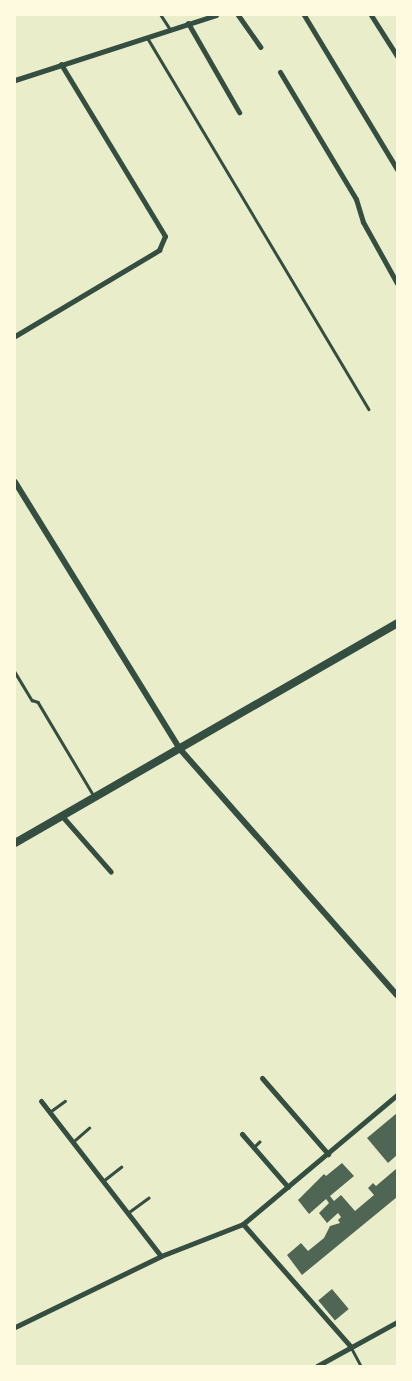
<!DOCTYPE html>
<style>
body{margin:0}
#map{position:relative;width:412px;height:1381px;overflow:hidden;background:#e9edc9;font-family:Poppins,sans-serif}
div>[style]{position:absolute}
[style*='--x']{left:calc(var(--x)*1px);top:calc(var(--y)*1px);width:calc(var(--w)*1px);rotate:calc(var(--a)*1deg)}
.building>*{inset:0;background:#4f6655;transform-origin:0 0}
.service>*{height:2.5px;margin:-1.25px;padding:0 1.25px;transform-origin:1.25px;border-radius:1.25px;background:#344e41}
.minor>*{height:5px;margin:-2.5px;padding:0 2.5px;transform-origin:2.5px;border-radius:2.5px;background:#344e41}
.tertiary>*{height:6px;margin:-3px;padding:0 3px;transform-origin:3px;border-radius:3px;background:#344e41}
.primary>*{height:8px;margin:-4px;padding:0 4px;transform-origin:4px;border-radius:4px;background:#344e41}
span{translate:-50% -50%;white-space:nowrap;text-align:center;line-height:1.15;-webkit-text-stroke:4.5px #fefae0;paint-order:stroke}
.frame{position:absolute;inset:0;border:16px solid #fefae0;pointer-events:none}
</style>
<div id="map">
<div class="building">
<div style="clip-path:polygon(397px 1113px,397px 1155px,388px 1163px,367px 1138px)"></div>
<div style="clip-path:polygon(342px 1163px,354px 1176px,330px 1196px,334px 1201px,341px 1195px,355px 1211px,374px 1195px,368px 1188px,373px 1183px,376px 1186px,396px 1169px,397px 1197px,302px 1275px,287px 1255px,301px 1243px,308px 1251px,324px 1238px,330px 1226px,340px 1223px,338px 1220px,341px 1217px,338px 1213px,327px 1223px,319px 1213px,329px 1203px,326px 1199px,309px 1214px,298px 1200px,324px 1174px,326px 1176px)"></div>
<div style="left:332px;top:1289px;width:26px;height:18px;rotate:50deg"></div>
</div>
<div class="service">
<div style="--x:161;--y:15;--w:17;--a:57"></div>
<div style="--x:147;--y:37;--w:433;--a:59.2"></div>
<div style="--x:15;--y:672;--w:33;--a:59"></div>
<div style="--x:32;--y:700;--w:6;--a:18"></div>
<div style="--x:38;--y:702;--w:109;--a:59.2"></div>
<div style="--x:51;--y:1111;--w:17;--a:-36"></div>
<div style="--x:74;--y:1141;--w:20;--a:-41"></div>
<div style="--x:255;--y:1146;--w:6;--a:-45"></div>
<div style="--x:103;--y:1181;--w:23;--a:-38"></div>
<div style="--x:129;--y:1212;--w:24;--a:-36"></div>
<div style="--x:351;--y:1347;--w:21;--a:62"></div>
</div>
<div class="minor">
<div style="--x:238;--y:15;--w:39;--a:55"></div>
<div style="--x:304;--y:15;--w:180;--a:58.9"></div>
<div style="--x:371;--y:15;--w:49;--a:57.6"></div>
<div style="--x:188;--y:23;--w:103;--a:60.2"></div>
<div style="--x:280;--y:72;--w:148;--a:59.1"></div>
<div style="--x:356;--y:199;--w:24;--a:73"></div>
<div style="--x:363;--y:222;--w:70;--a:60.9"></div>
<div style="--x:15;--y:80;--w:211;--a:-17.9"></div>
<div style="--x:15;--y:336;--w:168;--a:-30.8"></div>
<div style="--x:159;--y:250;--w:15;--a:-67"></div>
<div style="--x:165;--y:236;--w:201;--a:-121.2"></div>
<div style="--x:62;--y:816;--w:74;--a:48.8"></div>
<div style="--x:262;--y:1078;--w:101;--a:49"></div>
<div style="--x:41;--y:1101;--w:196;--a:52.3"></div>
<div style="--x:242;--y:1134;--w:70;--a:49"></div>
<div style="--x:243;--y:1224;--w:164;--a:48.7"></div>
<div style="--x:15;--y:1327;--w:162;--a:-25.9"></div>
<div style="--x:161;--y:1256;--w:88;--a:-21.3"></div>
<div style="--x:243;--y:1224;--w:201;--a:-40"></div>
<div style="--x:317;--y:1366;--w:91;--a:-28.8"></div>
</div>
<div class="tertiary">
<div style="--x:15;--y:482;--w:312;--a:58.3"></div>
<div style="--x:179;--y:748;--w:329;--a:48.6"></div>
</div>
<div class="primary">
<div style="--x:15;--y:843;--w:441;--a:-29.9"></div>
</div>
<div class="frame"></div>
</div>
